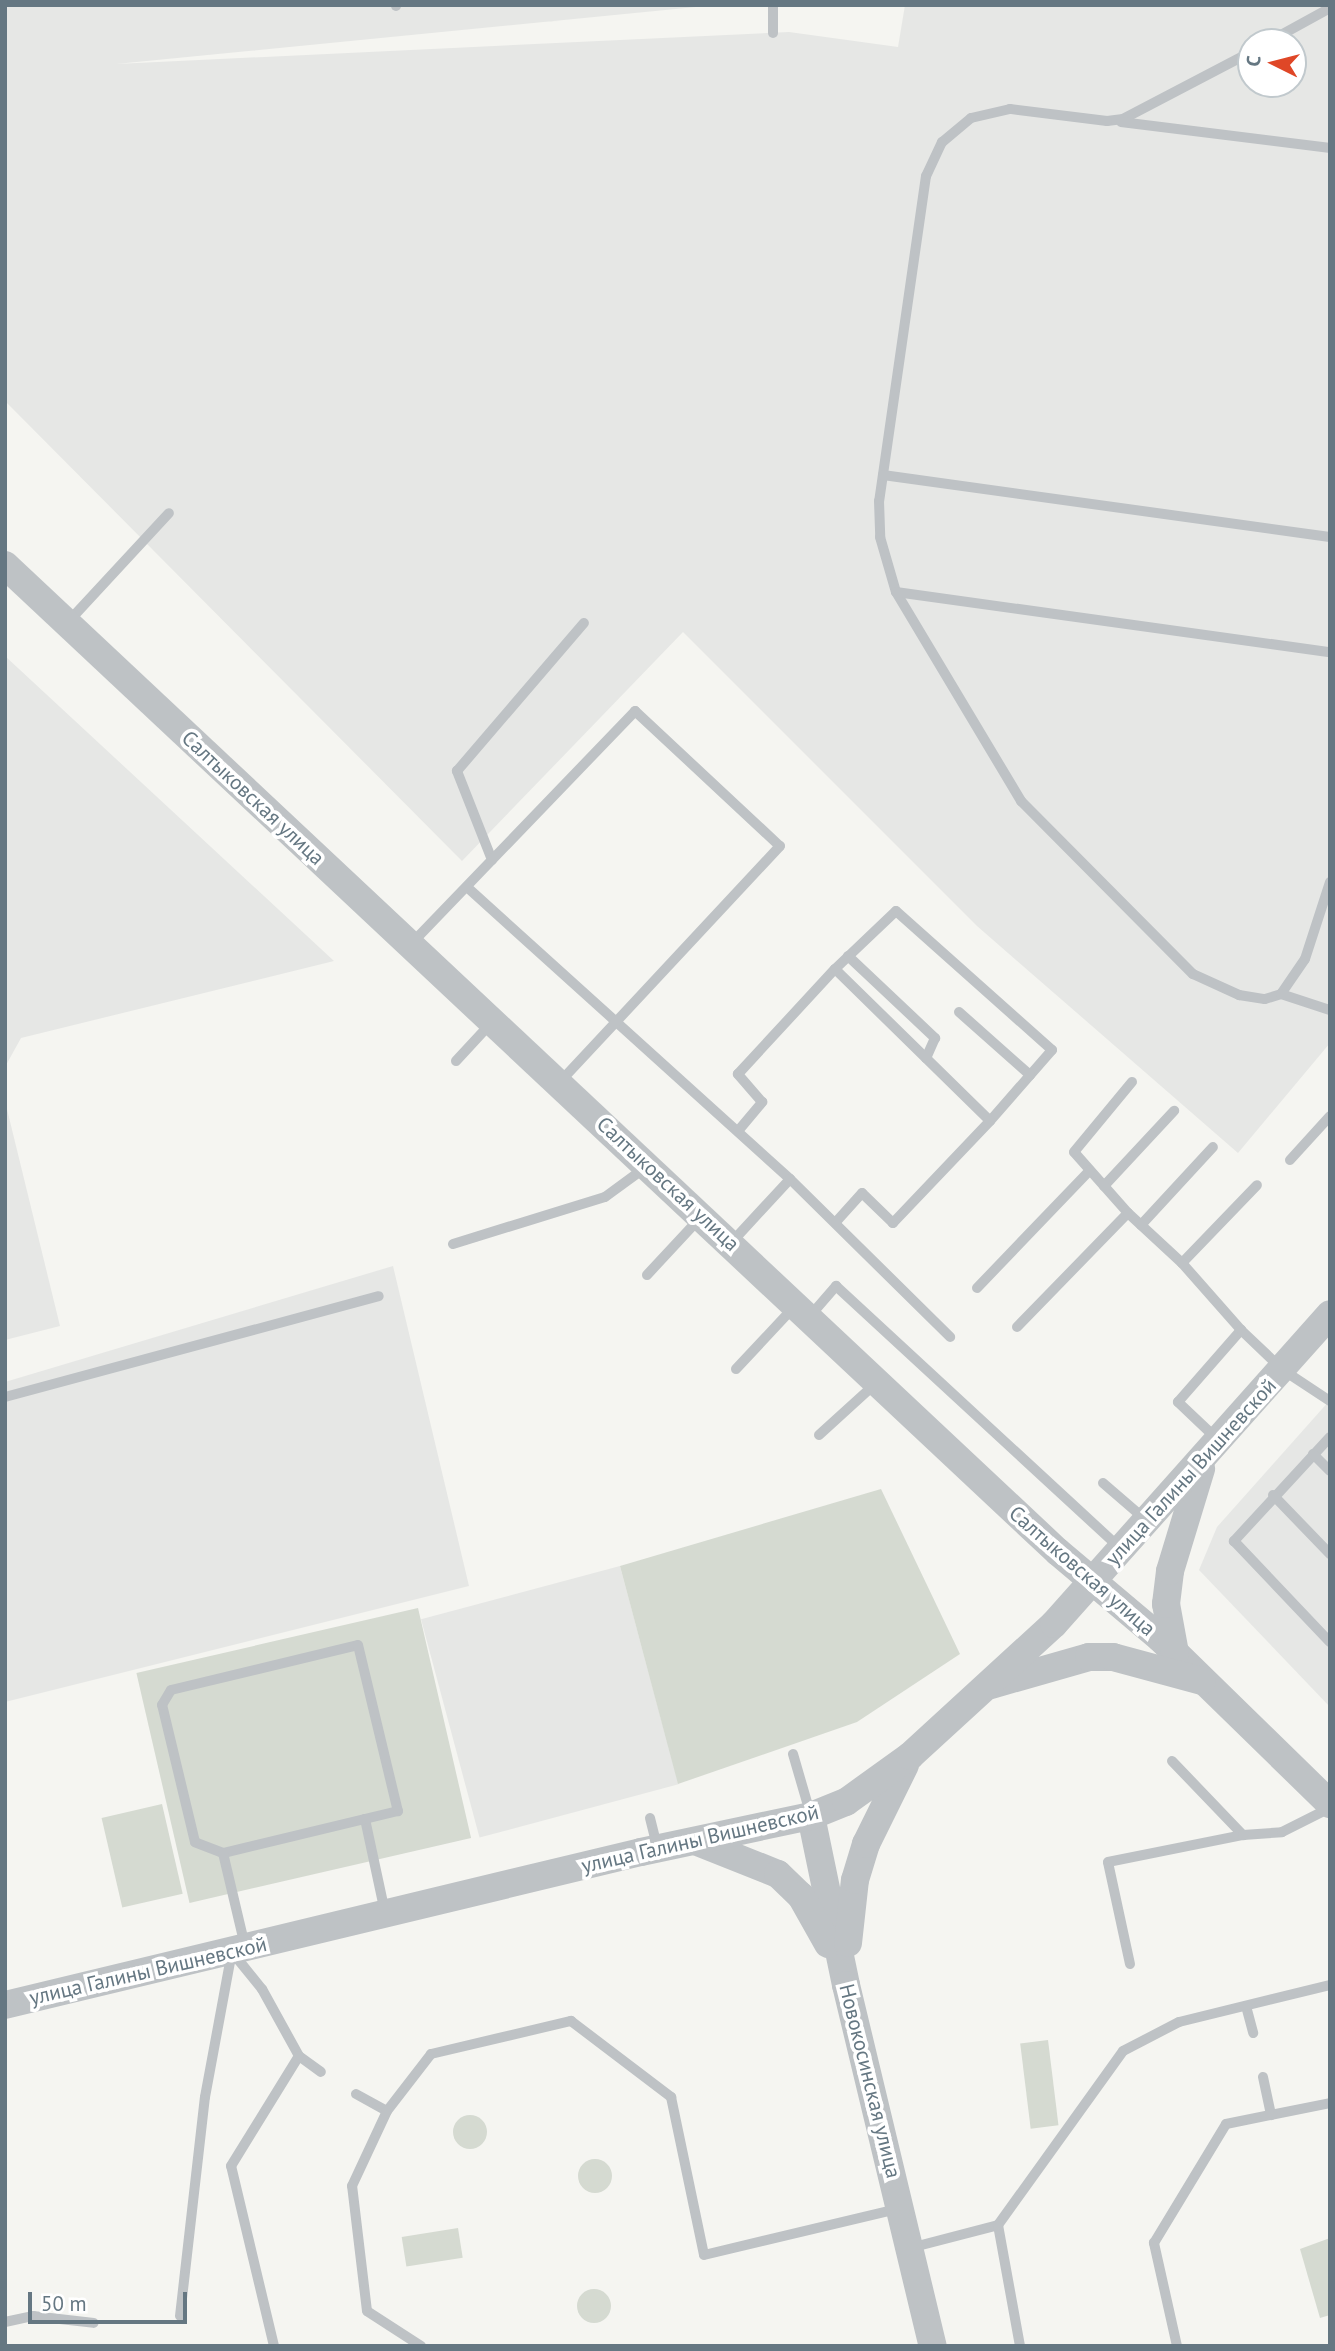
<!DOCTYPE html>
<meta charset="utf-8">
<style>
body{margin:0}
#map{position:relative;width:1335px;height:2351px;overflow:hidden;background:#f5f5f1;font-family:"PT Sans",sans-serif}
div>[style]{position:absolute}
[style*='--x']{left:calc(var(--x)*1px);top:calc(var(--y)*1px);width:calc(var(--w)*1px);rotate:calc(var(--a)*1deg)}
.built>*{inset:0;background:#e6e7e5;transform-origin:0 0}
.green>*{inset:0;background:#d5dad1;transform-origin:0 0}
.round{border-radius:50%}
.service>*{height:10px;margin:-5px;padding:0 5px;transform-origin:5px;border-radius:5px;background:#bec2c5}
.tertiary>*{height:28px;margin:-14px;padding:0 14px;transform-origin:14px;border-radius:14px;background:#bec2c5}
span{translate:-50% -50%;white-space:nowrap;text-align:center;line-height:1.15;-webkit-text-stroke:7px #fff;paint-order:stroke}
.street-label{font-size:21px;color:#657782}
.frame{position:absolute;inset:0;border:7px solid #657782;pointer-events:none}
.north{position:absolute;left:1237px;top:28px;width:70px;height:70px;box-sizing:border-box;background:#fff;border:2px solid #c1c9cd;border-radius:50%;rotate:276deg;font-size:19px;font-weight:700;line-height:28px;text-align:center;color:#657782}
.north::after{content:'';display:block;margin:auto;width:24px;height:32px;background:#df4727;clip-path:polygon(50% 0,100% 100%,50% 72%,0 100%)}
.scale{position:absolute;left:28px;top:2292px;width:159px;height:32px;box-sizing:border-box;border:4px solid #657782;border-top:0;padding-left:9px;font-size:21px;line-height:24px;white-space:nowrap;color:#657782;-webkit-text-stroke:5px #fff;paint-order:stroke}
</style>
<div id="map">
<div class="built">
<div style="clip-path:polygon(evenodd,5px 5px,716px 5px,116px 64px,789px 32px,898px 47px,905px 5px,1330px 5px,1330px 1043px,1238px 1153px,977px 926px,683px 632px,462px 861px,5px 401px,5px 5px,1251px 42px,1293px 42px,1293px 84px,1251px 84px,1251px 42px)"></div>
<div style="clip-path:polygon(5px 656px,334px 961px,21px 1038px,5px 1067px)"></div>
<div style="clip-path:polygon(5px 1101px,60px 1326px,5px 1340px)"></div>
<div style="clip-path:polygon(393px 1266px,469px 1586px,5px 1702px,5px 1382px)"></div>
<div style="clip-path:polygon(1330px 1400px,1330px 1707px,1199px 1570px,1217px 1527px)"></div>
<div style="left:620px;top:1566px;width:226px;height:206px;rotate:75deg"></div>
</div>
<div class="green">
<div style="clip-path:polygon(881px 1489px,960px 1654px,857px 1722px,678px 1784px,620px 1566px)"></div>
<div style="left:418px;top:1608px;width:236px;height:289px;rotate:77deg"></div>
<div style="left:162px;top:1804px;width:92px;height:62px;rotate:77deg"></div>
<div style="left:1048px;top:2040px;width:86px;height:28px;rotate:83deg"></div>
<div class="round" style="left:453px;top:2115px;width:34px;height:34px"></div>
<div class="round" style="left:578px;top:2159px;width:34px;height:34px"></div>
<div style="left:458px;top:2228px;width:30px;height:57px;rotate:81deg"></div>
<div style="clip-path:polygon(1330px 2238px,1330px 2315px,1320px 2318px,1300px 2249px)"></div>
<div class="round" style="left:577px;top:2289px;width:34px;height:34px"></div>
</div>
<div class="service">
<div style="--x:396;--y:5;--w:1;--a:90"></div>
<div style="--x:773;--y:5;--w:28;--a:90"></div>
<div style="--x:1268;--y:42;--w:71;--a:-28.7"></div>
<div style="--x:1251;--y:52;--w:144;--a:152.4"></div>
<div style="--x:1123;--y:119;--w:16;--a:173"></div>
<div style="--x:1107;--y:121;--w:98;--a:-172.9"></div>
<div style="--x:1010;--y:109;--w:40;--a:167"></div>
<div style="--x:971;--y:118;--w:38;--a:140"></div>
<div style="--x:942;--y:142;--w:38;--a:115"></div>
<div style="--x:926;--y:176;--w:328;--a:98.2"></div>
<div style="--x:879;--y:501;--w:36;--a:88"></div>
<div style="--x:880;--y:537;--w:57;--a:73.8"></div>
<div style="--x:896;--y:592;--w:244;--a:59.1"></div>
<div style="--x:1021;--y:801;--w:244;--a:45.2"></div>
<div style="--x:1193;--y:974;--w:51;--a:24.5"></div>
<div style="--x:1239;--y:995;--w:26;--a:9"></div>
<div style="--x:1265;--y:999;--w:17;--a:-17"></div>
<div style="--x:1281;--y:994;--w:42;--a:-55.6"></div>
<div style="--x:1305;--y:959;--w:81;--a:-72"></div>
<div style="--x:1121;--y:122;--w:211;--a:7.1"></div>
<div style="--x:883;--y:475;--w:451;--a:7.9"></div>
<div style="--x:896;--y:592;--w:438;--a:7.9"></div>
<div style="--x:69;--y:621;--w:147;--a:-47.2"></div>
<div style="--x:492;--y:860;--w:96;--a:-111.5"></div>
<div style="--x:457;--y:771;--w:195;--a:-49.4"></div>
<div style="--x:468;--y:888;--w:434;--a:42.1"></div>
<div style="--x:790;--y:1179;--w:225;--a:44.6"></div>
<div style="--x:412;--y:943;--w:322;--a:-46.1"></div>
<div style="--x:635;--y:711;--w:198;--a:43"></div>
<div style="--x:780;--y:846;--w:324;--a:133"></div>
<div style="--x:848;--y:956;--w:120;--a:43.3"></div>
<div style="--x:935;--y:1038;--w:22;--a:114"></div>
<div style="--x:835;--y:969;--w:84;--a:-43.6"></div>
<div style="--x:896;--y:911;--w:209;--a:41.7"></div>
<div style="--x:1052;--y:1050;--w:94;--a:131.1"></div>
<div style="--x:1281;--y:994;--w:52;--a:18.1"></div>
<div style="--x:959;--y:1012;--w:95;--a:41.6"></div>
<div style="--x:456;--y:1061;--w:53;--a:-47.3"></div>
<div style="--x:738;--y:1131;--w:38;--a:-50"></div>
<div style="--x:762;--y:1102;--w:37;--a:-131"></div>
<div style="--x:738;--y:1074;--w:143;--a:-47.3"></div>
<div style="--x:835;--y:969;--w:217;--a:44.4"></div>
<div style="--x:990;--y:1121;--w:141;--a:133.6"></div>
<div style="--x:893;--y:1223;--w:43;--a:-135.9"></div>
<div style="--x:862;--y:1193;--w:39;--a:132"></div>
<div style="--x:1290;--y:1160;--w:59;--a:-47.7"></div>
<div style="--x:1104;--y:1186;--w:103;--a:-47"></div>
<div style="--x:1128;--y:1213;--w:81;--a:-131.5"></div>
<div style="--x:1074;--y:1152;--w:91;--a:-50.4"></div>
<div style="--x:1141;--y:1225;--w:106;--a:-47.3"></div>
<div style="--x:731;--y:1243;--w:87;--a:-47.3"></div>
<div style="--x:453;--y:1244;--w:159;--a:-17.2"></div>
<div style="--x:605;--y:1197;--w:51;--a:-36.2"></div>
<div style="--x:1182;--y:1263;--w:108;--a:-46.1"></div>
<div style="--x:647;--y:1275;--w:78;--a:-47.1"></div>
<div style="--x:977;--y:1288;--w:163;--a:-46.2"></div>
<div style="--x:810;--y:1316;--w:40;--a:-49"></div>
<div style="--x:836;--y:1286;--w:388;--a:42.7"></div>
<div style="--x:1017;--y:1327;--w:159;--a:-45.8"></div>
<div style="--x:1128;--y:1213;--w:74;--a:42.8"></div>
<div style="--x:1182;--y:1263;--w:89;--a:48.6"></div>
<div style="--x:736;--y:1369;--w:86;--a:-46.9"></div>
<div style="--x:5;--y:1397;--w:387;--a:-15.1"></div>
<div style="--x:819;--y:1435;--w:76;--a:-42.3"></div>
<div style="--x:1330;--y:1437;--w:142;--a:132.7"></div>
<div style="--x:1234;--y:1541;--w:139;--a:46.5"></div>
<div style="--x:1217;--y:1439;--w:54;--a:-136.5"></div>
<div style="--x:1178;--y:1402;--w:96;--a:-48.8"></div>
<div style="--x:1241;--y:1330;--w:58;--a:43.6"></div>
<div style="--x:1283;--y:1370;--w:56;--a:33.4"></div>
<div style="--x:1313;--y:1454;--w:24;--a:45"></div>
<div style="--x:1103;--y:1483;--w:57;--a:40.7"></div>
<div style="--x:1273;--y:1495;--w:82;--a:46"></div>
<div style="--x:793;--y:1754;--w:65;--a:73.8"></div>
<div style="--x:1172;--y:1761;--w:103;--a:46.2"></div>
<div style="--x:650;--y:1818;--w:29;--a:76"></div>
<div style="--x:365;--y:1819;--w:95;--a:77.9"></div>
<div style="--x:223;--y:1853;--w:30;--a:-159"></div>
<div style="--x:195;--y:1842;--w:141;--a:-103.5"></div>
<div style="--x:162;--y:1705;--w:17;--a:-59"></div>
<div style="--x:171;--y:1690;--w:192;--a:-13.5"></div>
<div style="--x:358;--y:1645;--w:171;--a:76.5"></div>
<div style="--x:398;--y:1811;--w:180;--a:166.5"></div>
<div style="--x:223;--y:1853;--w:96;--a:76.7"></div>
<div style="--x:232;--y:1952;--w:48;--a:51"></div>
<div style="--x:262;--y:1989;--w:77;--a:61.1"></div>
<div style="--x:299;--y:2056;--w:27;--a:36"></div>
<div style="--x:1130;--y:1964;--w:104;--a:-102.2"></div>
<div style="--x:1108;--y:1862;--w:138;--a:-11.3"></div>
<div style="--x:1243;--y:1835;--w:39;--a:-4"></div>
<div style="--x:1282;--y:1832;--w:54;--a:-26.6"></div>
<div style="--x:1246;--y:2006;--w:28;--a:75"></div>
<div style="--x:1263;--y:2077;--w:39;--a:78"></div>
<div style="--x:356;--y:2094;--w:35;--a:29"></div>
<div style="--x:910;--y:2248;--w:91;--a:-14.6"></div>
<div style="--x:180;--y:2316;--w:220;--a:-83.5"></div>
<div style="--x:205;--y:2097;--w:147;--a:-79.5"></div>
<div style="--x:5;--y:2322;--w:29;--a:-12"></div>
<div style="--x:33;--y:2316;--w:61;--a:6.5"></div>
<div style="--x:274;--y:2346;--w:185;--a:-103.4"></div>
<div style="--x:231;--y:2166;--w:129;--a:-58.3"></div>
<div style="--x:421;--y:2346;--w:64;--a:-147.1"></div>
<div style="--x:367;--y:2311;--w:126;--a:-96.8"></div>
<div style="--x:352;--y:2186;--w:83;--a:-65"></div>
<div style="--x:387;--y:2111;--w:72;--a:-52.3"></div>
<div style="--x:431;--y:2054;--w:144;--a:-13.3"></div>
<div style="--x:571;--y:2021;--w:126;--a:37.2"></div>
<div style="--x:671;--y:2097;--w:161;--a:78.2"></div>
<div style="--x:704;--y:2255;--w:198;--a:-13.4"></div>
<div style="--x:1020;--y:2346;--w:123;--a:-100.3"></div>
<div style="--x:998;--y:2225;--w:214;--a:-54.3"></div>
<div style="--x:1123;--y:2051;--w:63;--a:-27.4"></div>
<div style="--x:1179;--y:2022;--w:155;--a:-13.8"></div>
<div style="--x:1177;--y:2346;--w:106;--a:-102.6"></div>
<div style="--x:1154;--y:2243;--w:139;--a:-58.8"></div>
<div style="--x:1226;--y:2124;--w:106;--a:-11.4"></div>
</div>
<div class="tertiary">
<div style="--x:5;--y:565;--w:1443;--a:43.15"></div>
<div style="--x:1058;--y:1552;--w:133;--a:40.1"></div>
<div style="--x:1160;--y:1638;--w:238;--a:44.3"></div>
<div style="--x:1175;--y:1653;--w:50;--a:-100.4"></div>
<div style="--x:1166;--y:1604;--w:33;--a:-83"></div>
<div style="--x:1170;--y:1571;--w:107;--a:-73.1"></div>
<div style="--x:991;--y:1685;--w:102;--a:-15.9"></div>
<div style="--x:1089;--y:1657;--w:24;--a:0"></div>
<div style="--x:1113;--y:1657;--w:92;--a:15.1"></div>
<div style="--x:811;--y:1816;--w:173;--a:78.3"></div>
<div style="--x:846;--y:1985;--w:371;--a:76.5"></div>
<div style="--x:695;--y:1841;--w:89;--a:21.7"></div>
<div style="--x:778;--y:1874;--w:32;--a:44"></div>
<div style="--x:801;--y:1896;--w:55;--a:60.6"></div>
<div style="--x:848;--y:1943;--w:63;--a:-83.7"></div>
<div style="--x:855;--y:1880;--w:38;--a:-73"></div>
<div style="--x:866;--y:1844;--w:88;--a:-63.7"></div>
<div style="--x:5;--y:2005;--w:654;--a:-13.53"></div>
<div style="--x:641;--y:1852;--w:174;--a:-12"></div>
<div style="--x:811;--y:1816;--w:38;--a:-22"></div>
<div style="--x:846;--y:1802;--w:79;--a:-35.7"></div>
<div style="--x:910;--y:1756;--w:195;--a:-42.5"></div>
<div style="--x:1054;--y:1624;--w:415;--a:-48.3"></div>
</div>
<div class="street-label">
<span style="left:253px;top:798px;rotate:43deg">Салтыковская улица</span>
<span style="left:668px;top:1184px;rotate:43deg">Салтыковская улица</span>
<span style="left:1191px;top:1472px;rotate:-48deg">улица Галины Вишневской</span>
<span style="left:1082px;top:1571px;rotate:41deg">Салтыковская улица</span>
<span style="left:700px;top:1839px;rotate:-13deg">улица Галины Вишневской</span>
<span style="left:148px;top:1971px;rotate:-13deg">улица Галины Вишневской</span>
<span style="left:870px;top:2081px;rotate:76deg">Новокосинская улица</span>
</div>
<div class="frame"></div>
<div class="north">С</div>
<div class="scale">50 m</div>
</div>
